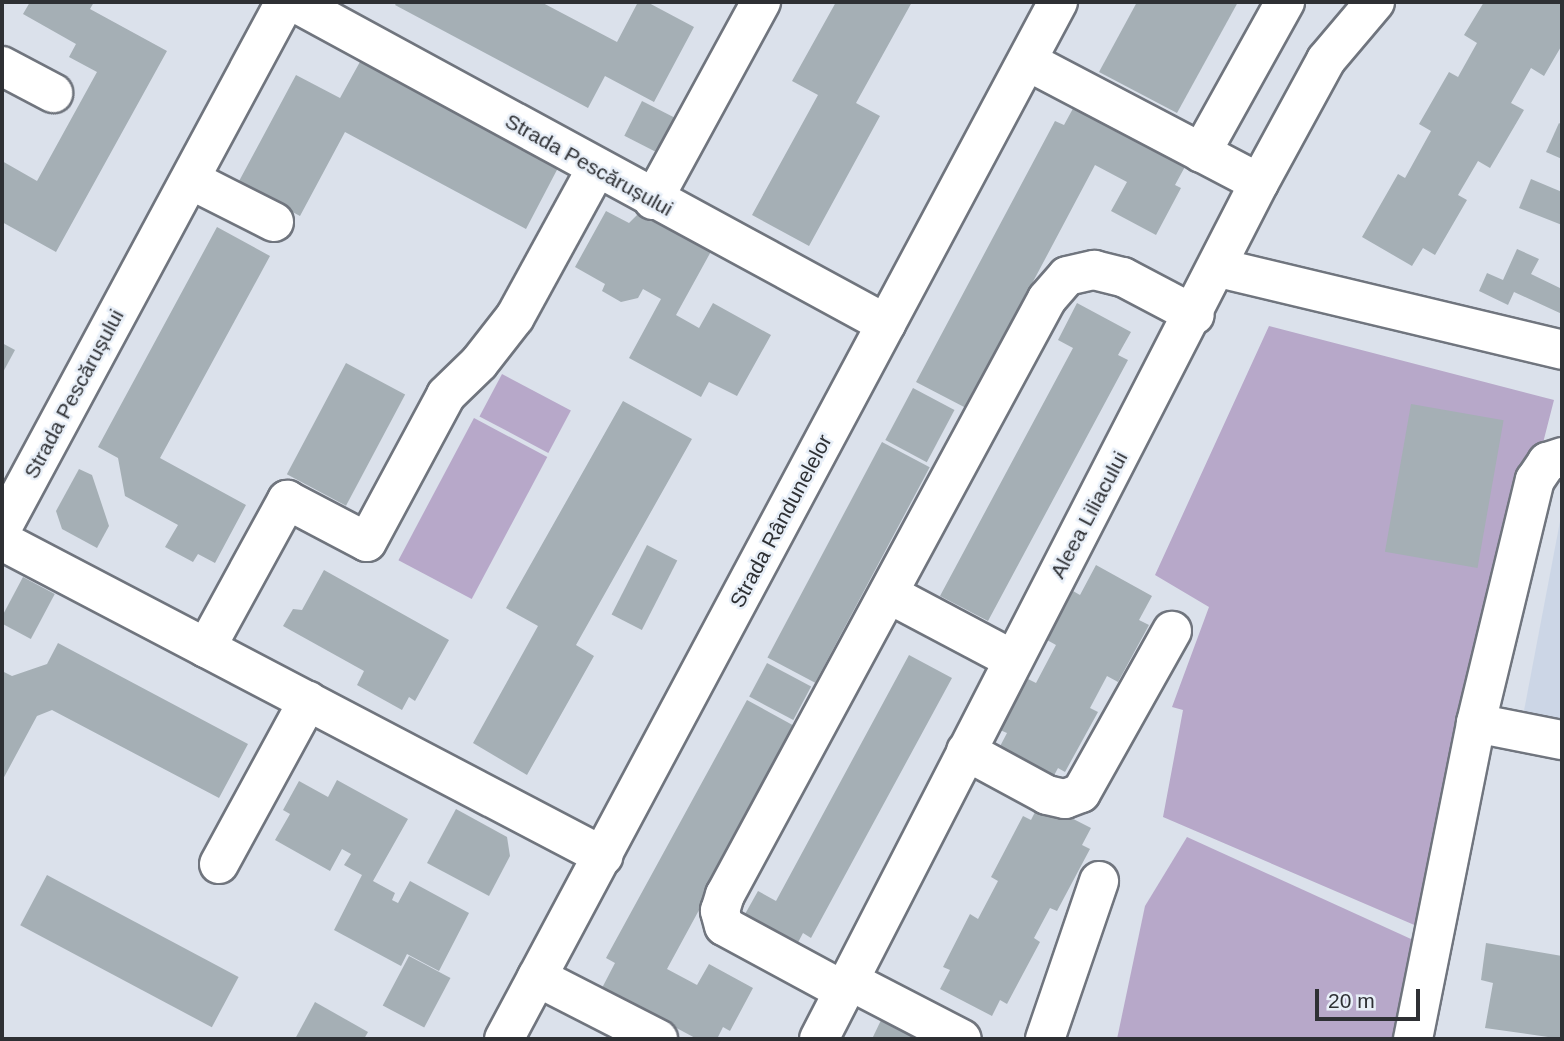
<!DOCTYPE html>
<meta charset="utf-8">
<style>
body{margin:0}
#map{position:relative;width:1564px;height:1041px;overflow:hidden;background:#dbe1eb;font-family:Helvetica,sans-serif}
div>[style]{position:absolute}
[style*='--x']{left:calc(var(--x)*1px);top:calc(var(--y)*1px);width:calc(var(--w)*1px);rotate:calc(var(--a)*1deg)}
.built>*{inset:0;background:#ccd6e6}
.green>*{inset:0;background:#b7a8c9;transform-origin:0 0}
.building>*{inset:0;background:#a5afb5;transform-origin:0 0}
.roads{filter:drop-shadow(2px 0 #70757e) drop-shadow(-2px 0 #70757e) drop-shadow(0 2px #70757e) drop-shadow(0 -2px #70757e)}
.minor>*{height:38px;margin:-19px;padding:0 19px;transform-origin:19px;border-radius:19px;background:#fff}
span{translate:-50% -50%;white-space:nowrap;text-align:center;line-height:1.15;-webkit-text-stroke:5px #e8eff8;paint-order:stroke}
.street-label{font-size:21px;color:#2e3034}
.frame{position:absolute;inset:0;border:4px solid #2e3034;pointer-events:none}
.scale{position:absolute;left:1315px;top:989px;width:105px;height:32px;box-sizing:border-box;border:4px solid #2e3034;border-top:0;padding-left:9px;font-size:21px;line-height:24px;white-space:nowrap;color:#2e3034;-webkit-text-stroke:5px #e8eff8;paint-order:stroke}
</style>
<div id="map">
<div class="built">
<div style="clip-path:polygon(1562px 511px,1562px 723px,1523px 716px)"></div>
</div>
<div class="green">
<div style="clip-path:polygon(1269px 326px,1554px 400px,1419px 927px,1163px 817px,1183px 710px,1172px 707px,1209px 607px,1155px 575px)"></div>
<div style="left:502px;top:374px;width:78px;height:48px;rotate:28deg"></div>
<div style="left:474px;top:418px;width:83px;height:161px;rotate:28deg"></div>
<div style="clip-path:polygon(1187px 837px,1422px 944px,1403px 1039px,1117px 1039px,1145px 906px)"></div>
</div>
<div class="building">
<div style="clip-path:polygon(30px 2px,94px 2px,90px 9px,167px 51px,56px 252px,2px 222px,2px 161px,37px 181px,97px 72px,69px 57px,76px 44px,23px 14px)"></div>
<div style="clip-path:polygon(397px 2px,541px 2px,617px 42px,638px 2px,647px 2px,694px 27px,654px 102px,605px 76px,588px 108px,395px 5px)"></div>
<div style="clip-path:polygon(836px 2px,912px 2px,856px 103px,880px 116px,809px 246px,752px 215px,818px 95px,792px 81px)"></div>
<div style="clip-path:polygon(1137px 2px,1238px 2px,1177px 113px,1099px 72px)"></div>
<div style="clip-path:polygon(1484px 2px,1562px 2px,1562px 45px,1544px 76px,1531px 68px,1511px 103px,1524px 110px,1490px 168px,1478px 161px,1458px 195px,1467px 200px,1435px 255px,1423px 248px,1412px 266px,1362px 237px,1398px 174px,1405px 178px,1431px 131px,1419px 124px,1449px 72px,1458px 77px,1477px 43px,1464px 35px)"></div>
<div style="clip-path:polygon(361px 60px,559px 166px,526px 229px,345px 132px,300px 216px,238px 183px,296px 75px,340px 98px)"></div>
<div style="left:642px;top:101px;width:39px;height:39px;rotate:27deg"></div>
<div style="clip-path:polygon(1076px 103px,1187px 163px,1175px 185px,1181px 188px,1156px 235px,1111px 211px,1127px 182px,1095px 165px,966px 408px,916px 382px,1055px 121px,1064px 125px)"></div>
<div style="clip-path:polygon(1559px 123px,1562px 125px,1562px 159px,1546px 152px)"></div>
<div style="clip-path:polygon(1531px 179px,1562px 192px,1562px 225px,1519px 208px)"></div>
<div style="clip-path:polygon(642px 210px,714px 246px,676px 315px,699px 328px,713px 303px,771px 335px,737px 396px,709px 382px,701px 397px,629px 358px,661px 299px,643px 289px,638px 298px,621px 302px,602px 291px,605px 284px,575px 267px,606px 211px,629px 223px)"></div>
<div style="clip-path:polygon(217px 227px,270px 256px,160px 458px,246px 505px,215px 563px,198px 554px,193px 562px,165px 547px,178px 525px,125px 496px,118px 458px,98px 447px)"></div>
<div style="clip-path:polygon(1517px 249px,1539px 259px,1531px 274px,1562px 289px,1562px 314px,1514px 292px,1508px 305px,1479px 291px,1487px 273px,1503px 280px)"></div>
<div style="clip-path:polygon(1077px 303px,1131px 332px,1118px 355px,1128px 360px,988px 621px,940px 596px,1073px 348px,1058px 340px)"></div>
<div style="clip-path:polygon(2px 343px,15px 350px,2px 374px)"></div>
<div style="left:346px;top:363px;width:67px;height:126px;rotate:28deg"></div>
<div style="left:913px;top:388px;width:47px;height:59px;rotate:28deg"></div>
<div style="clip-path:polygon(623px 401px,692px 439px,576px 645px,594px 656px,527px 775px,473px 743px,538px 626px,506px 608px)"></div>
<div style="left:1411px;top:404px;width:94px;height:150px;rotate:10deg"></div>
<div style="left:882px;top:442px;width:54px;height:244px;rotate:28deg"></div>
<div style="clip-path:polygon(79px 469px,92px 475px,109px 526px,97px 548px,62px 529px,56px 511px)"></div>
<div style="left:647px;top:545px;width:34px;height:78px;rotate:27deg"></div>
<div style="clip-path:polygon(1096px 565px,1152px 596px,1139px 620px,1149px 625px,1118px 682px,1107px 676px,1090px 708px,1098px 712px,1065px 772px,1058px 768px,1050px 783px,996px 754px,1007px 733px,1000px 730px,1028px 679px,1036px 683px,1056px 645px,1047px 640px,1073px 591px,1080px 595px)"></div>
<div style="clip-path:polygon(324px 570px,449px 640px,415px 701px,409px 697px,402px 710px,357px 685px,364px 671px,283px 626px,293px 609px,302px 610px)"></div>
<div style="left:23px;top:577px;width:36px;height:51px;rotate:28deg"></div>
<div style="clip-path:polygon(58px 643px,248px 744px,219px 798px,52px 710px,37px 716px,2px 781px,2px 671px,12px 676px,47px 664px)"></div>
<div style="clip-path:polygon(909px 655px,952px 678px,811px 938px,803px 933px,793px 952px,740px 923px,758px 891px,776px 901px)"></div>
<div style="left:767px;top:663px;width:50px;height:38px;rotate:28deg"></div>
<div style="clip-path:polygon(747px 700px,798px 728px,667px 969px,697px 985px,709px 964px,753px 988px,730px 1031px,723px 1027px,717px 1039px,697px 1039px,602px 988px,615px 963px,606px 958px)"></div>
<div style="clip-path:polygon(337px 780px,408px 819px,373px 881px,395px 893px,392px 900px,398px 903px,410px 881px,469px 913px,439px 971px,407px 954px,401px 966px,334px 930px,362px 875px,344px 865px,351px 854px,342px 849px,330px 871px,275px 840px,290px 814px,283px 810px,299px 781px,328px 797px)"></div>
<div style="clip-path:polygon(1040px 802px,1091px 828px,1082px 845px,1090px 849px,1057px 911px,1050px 908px,1034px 938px,1040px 942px,1007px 1004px,1000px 1000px,992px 1016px,940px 989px,950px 970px,943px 967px,970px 914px,978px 919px,998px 881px,991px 877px,1023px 816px,1031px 820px)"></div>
<div style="clip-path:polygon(456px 809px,507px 837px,510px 856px,489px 896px,427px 863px)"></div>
<div style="left:47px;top:875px;width:217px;height:57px;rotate:28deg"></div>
<div style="clip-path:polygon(1486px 943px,1562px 956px,1562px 1039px,1485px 1028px,1493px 983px,1481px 980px)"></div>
<div style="left:409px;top:956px;width:47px;height:56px;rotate:28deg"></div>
<div style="clip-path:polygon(315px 1002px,368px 1032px,364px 1039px,295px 1039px)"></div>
<div style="clip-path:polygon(883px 1016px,932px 1039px,872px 1039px)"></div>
</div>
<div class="roads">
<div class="minor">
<div style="--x:294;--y:2;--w:674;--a:28.54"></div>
<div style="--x:1027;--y:61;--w:262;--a:27.7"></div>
<div style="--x:2;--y:66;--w:58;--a:27.9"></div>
<div style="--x:1201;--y:153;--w:173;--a:-60.9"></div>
<div style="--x:191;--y:180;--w:93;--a:26.8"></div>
<div style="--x:653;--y:200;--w:226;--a:-61.4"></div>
<div style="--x:1219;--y:268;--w:353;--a:13.4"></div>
<div style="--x:2;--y:528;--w:597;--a:-61.72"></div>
<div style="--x:2;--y:541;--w:679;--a:27.66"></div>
<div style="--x:889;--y:594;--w:139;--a:27.9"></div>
<div style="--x:206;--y:648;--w:169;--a:-61.3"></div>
<div style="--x:287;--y:500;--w:90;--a:27.7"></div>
<div style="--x:367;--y:542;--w:167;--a:-61.7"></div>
<div style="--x:446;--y:395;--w:46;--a:-44.1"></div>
<div style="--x:479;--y:363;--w:58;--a:-52"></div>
<div style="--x:515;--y:317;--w:169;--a:-61.3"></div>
<div style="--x:1476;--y:723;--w:88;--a:11.2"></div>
<div style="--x:966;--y:751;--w:92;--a:28.5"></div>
<div style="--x:1047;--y:795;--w:18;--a:13"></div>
<div style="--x:1065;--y:799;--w:17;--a:-21"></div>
<div style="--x:1081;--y:793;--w:186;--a:-60.7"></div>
<div style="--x:219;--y:864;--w:186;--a:-61.4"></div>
<div style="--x:537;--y:977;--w:136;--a:27.1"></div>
<div style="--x:848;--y:980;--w:128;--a:27.4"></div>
<div style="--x:844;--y:991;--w:136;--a:-151.6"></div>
<div style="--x:724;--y:926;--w:16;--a:-105"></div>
<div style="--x:720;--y:911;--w:17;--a:-73"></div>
<div style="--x:725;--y:895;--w:677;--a:-61.62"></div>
<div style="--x:1047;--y:299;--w:30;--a:-49"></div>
<div style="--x:1067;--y:276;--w:28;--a:-13"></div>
<div style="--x:1094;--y:270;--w:30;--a:14"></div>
<div style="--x:1123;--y:277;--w:81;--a:27.8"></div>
<div style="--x:504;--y:1039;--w:1176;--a:-61.89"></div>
<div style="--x:819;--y:1039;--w:962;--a:-62.8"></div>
<div style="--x:1259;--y:183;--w:140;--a:-61.4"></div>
<div style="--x:1326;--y:60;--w:76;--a:-49.8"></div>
<div style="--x:1045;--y:1039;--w:167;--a:-71.1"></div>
<div style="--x:1413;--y:1039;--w:322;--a:-78.7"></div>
<div style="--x:1476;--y:723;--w:250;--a:-76.4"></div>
<div style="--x:1535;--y:480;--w:22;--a:-56"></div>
<div style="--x:1547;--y:462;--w:16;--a:-18"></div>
</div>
</div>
<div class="street-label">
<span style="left:589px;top:165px;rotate:29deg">Strada Pescărușului</span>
<span style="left:74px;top:394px;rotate:-62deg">Strada Pescărușului</span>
<span style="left:1089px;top:515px;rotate:-62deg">Aleea Liliacului</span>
<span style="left:781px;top:521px;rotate:-62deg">Strada Rândunelelor</span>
</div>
<div class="frame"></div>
<div class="scale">20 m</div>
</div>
